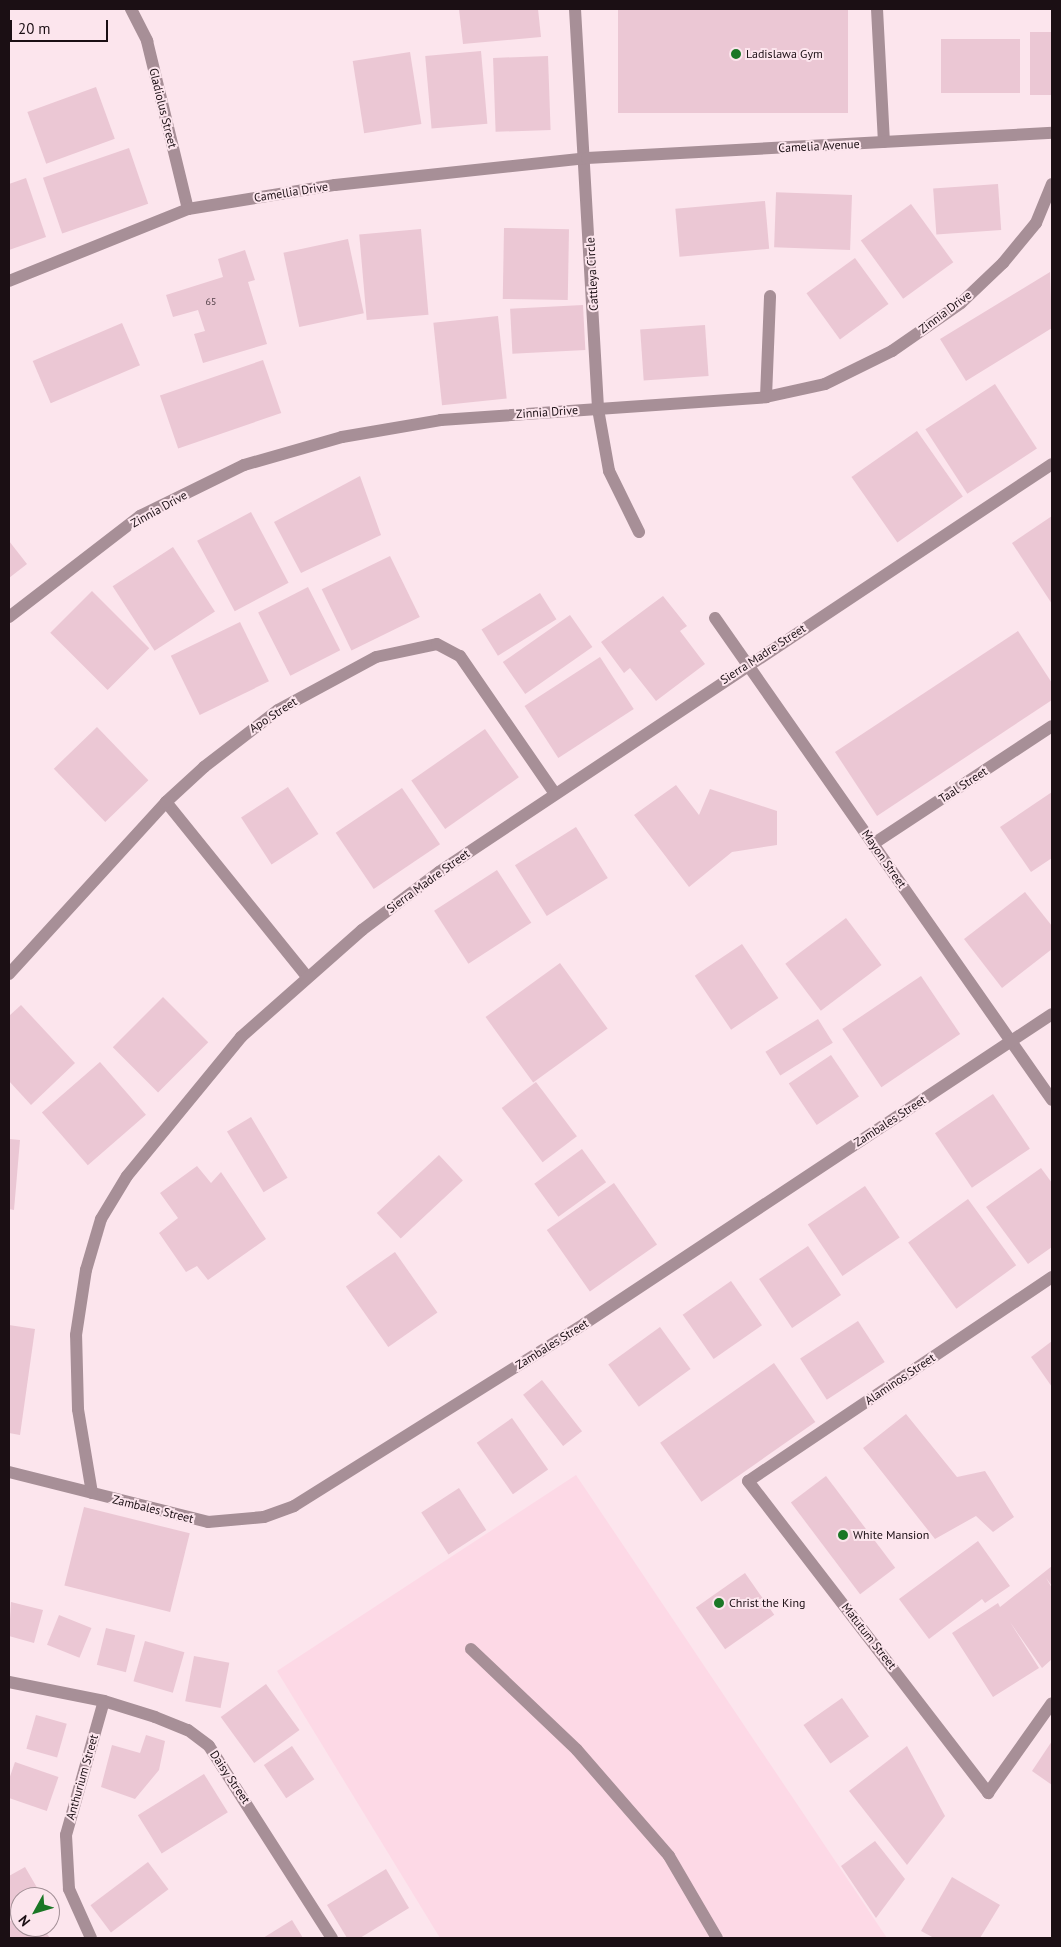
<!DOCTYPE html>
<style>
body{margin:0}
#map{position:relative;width:1061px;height:1947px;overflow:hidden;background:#fce5ed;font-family:"PT Sans",sans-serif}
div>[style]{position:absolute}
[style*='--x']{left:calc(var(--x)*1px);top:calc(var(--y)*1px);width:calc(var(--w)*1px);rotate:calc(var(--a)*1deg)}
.built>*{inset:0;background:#fdd9e6}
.building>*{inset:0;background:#ebc7d4;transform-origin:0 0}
.service>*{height:12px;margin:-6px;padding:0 6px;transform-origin:6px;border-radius:6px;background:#a78f97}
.minor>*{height:12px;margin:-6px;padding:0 6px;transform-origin:6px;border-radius:6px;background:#a78f97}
.dots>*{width:14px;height:14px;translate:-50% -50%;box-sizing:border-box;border:2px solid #fce5ed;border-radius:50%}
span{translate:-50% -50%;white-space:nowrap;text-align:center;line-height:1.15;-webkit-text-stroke:4px #fce5ed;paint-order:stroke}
.number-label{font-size:10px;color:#4f3d44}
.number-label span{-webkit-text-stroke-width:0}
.poi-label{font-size:12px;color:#1b0f14}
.left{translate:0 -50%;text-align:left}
.street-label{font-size:12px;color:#1b0f14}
.frame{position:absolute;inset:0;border:10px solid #1b0f14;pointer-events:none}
.north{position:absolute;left:10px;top:1887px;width:50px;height:50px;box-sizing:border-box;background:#fce5ed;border:1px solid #a28f96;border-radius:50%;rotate:231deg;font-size:14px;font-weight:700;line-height:20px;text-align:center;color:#1b0f14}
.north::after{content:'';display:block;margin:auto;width:18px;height:22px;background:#1b7726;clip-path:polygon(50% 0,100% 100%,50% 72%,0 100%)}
.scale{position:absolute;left:10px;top:20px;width:98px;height:22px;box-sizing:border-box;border:2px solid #1b0f14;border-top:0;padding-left:6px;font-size:15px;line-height:18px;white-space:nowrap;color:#1b0f14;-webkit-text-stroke:4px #fce5ed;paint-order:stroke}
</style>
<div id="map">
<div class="built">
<div style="clip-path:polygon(576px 1475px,887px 1938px,440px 1938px,277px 1671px)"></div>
</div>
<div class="building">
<div style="clip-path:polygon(459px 9px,538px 9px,541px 37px,463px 44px)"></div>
<div style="left:618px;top:9px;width:230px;height:104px"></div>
<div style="left:1052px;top:32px;width:63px;height:22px;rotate:90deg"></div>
<div style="left:941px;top:39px;width:79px;height:54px"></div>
<div style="left:481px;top:51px;width:73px;height:56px;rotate:85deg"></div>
<div style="left:410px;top:52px;width:73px;height:58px;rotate:81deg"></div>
<div style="left:548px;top:56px;width:74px;height:55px;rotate:88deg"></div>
<div style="left:96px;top:87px;width:55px;height:73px;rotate:70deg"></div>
<div style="left:129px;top:148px;width:59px;height:91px;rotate:71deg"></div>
<div style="clip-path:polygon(26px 178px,46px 237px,9px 250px,9px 184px)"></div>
<div style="left:998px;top:184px;width:46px;height:65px;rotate:86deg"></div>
<div style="left:852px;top:195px;width:55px;height:76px;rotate:92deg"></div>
<div style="left:765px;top:201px;width:48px;height:90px;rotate:85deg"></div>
<div style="left:911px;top:204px;width:72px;height:62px;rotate:54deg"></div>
<div style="left:504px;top:228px;width:65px;height:71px;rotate:1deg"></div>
<div style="left:421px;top:229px;width:86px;height:62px;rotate:85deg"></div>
<div style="left:348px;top:239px;width:76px;height:66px;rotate:78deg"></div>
<div style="clip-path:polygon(245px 250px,255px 280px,248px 282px,267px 344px,203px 363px,194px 334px,205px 331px,198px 310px,173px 317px,166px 295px,223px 277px,218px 259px)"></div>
<div style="left:855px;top:258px;width:57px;height:60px;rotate:54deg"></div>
<div style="clip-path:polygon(1050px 272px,1052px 328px,966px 381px,940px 339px)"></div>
<div style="left:583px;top:305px;width:45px;height:73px;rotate:87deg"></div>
<div style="left:498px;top:316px;width:83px;height:65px;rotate:84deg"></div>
<div style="left:122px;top:323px;width:46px;height:97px;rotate:67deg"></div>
<div style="left:705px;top:325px;width:51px;height:65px;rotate:86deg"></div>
<div style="left:263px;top:360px;width:56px;height:109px;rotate:71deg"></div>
<div style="left:995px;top:384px;width:77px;height:83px;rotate:57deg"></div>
<div style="left:917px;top:431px;width:80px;height:80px;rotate:55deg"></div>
<div style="clip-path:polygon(360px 476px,381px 535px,301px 573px,274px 522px)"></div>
<div style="left:251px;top:512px;width:80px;height:61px;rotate:62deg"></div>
<div style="clip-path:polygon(1052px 516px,1052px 604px,1012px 543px)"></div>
<div style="clip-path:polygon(9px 541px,27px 564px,9px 578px)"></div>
<div style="left:173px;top:547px;width:77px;height:72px;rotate:57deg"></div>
<div style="left:390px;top:556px;width:68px;height:76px;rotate:64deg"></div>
<div style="left:308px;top:587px;width:71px;height:56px;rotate:63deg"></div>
<div style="left:92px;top:591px;width:81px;height:59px;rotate:45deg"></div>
<div style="left:540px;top:593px;width:31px;height:69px;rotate:58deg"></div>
<div style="clip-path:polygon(663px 596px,687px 626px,680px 631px,705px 664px,656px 701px,630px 668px,624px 673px,601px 642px)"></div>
<div style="left:570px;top:615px;width:39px;height:82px;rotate:55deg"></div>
<div style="left:240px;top:622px;width:66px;height:77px;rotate:64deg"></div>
<div style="clip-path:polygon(1018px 631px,1052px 683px,1052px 700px,877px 816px,835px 752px)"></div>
<div style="left:600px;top:657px;width:62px;height:90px;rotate:57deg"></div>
<div style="left:97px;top:727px;width:74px;height:60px;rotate:46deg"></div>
<div style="left:485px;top:729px;width:59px;height:90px;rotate:55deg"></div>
<div style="clip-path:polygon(676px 785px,699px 815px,710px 789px,777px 811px,777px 845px,732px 852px,689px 887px,634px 815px)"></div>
<div style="left:288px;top:787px;width:56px;height:56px;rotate:57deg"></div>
<div style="left:402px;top:788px;width:68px;height:80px;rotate:56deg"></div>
<div style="clip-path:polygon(1052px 792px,1052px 858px,1031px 872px,1000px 827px)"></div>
<div style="left:576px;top:827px;width:60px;height:72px;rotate:58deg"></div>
<div style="left:497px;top:870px;width:63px;height:75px;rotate:57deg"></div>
<div style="clip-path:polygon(1025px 892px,1052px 926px,1052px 949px,1002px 988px,964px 939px)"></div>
<div style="left:846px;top:918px;width:59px;height:76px;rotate:53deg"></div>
<div style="left:742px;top:944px;width:65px;height:57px;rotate:56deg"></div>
<div style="left:560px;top:963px;width:81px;height:92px;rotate:54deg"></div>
<div style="left:921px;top:976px;width:70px;height:95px;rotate:56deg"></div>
<div style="left:163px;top:997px;width:64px;height:71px;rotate:45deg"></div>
<div style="clip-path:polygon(21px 1005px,75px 1063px,31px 1105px,9px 1081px,9px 1016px)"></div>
<div style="left:818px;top:1019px;width:28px;height:62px;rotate:58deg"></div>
<div style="left:831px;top:1055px;width:50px;height:51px;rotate:56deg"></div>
<div style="left:100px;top:1062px;width:70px;height:77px;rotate:49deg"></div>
<div style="left:536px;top:1082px;width:68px;height:43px;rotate:53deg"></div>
<div style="left:993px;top:1094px;width:66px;height:70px;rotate:56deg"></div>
<div style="left:251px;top:1117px;width:71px;height:28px;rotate:59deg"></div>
<div style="clip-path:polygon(9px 1139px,20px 1140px,14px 1210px,9px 1209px)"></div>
<div style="left:582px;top:1149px;width:41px;height:59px;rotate:54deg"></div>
<div style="left:439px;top:1155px;width:35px;height:85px;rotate:47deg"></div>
<div style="clip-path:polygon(197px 1166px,211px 1183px,221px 1172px,266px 1239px,208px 1280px,197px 1266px,186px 1272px,159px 1233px,178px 1218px,160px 1193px)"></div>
<div style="clip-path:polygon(1041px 1168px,1052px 1183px,1052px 1247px,1028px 1264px,986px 1207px)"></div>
<div style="left:614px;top:1183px;width:75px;height:82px;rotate:55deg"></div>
<div style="left:865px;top:1186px;width:62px;height:69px;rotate:56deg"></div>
<div style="left:968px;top:1199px;width:82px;height:74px;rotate:54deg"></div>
<div style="left:808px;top:1246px;width:59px;height:59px;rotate:56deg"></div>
<div style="left:395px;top:1252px;width:74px;height:60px;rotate:55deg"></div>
<div style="left:731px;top:1281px;width:54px;height:59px;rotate:55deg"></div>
<div style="left:858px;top:1321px;width:49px;height:69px;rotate:57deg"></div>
<div style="clip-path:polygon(9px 1325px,35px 1329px,20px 1435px,9px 1433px)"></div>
<div style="left:660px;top:1327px;width:52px;height:64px;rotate:54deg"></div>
<div style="clip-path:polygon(1052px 1341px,1052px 1387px,1031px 1357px)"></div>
<div style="left:774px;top:1363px;width:72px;height:139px;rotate:55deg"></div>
<div style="left:542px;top:1380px;width:65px;height:24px;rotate:52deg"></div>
<div style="clip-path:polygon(906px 1414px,957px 1477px,985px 1471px,1014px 1517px,993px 1532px,976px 1516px,935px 1539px,863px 1448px)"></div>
<div style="left:512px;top:1418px;width:63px;height:43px;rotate:55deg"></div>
<div style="left:826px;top:1476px;width:115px;height:44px;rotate:53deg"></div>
<div style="left:459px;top:1488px;width:50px;height:45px;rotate:57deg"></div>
<div style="left:84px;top:1507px;width:109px;height:81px;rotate:14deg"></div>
<div style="clip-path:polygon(978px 1541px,1010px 1586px,985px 1603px,982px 1599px,929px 1639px,899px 1599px)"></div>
<div style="clip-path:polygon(1052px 1566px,1052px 1586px,1046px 1578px,1052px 1588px,1052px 1659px,1042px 1668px,1010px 1622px,1039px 1668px,993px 1697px,952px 1633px,998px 1603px,1000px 1607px)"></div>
<div style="left:745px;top:1573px;width:51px;height:60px;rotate:55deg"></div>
<div style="clip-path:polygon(11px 1602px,43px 1610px,34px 1643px,9px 1636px)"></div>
<div style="left:59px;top:1615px;width:35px;height:32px;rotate:22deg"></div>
<div style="left:106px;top:1628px;width:30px;height:38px;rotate:14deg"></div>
<div style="left:145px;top:1641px;width:41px;height:42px;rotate:16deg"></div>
<div style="left:194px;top:1656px;width:36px;height:46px;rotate:11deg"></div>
<div style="left:266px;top:1684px;width:57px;height:56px;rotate:54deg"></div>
<div style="left:842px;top:1698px;width:47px;height:47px;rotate:55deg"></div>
<div style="left:36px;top:1715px;width:32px;height:35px;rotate:16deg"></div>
<div style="clip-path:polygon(146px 1735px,165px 1741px,159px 1770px,135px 1799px,101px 1787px,112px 1745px,140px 1753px)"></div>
<div style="clip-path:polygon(1052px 1741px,1052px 1785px,1032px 1771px)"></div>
<div style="left:292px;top:1746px;width:40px;height:34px;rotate:56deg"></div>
<div style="clip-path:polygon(907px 1746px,945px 1816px,907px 1865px,849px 1791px)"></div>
<div style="left:15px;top:1762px;width:46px;height:36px;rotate:19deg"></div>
<div style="left:204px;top:1774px;width:45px;height:78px;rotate:58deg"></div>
<div style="clip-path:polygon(875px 1841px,905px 1879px,876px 1918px,841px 1866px)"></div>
<div style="left:148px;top:1862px;width:34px;height:72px;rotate:53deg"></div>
<div style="clip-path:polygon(25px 1867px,39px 1891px,20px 1897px,20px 1902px,9px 1909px,9px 1876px)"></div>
<div style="clip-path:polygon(386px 1869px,409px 1908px,360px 1938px,347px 1938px,327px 1905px)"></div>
<div style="clip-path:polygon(952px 1877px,1000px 1905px,980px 1938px,934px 1938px,921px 1931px)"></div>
<div style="clip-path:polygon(20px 1915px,20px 1927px,42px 1927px,50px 1938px,9px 1938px,9px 1922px)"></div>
<div style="clip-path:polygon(292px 1920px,303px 1938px,263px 1938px)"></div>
</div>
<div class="service">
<div style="--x:471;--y:1649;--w:146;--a:43.6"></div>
<div style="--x:577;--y:1750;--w:140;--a:49"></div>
<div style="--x:669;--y:1856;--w:95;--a:59.7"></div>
</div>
<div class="minor">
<div style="--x:131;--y:9;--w:36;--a:63"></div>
<div style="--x:147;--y:41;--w:173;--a:76.3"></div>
<div style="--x:575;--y:9;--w:401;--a:86.7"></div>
<div style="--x:598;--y:409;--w:63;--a:79.9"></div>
<div style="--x:609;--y:471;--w:68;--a:63.8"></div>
<div style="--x:877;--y:9;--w:133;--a:87"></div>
<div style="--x:9;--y:281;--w:193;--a:-21.9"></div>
<div style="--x:188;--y:209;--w:149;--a:-9.3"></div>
<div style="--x:335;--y:185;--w:253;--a:-6.1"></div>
<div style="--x:587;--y:158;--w:466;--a:-3.1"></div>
<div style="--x:766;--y:397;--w:101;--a:-87.7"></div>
<div style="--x:9;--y:617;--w:165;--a:-37.6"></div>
<div style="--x:140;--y:516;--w:116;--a:-26.1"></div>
<div style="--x:244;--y:465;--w:102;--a:-15.9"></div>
<div style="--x:342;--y:437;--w:100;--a:-9.7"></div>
<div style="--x:441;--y:420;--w:326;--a:-4"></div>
<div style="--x:766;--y:397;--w:60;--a:-12.4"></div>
<div style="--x:825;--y:384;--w:75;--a:-26.2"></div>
<div style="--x:892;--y:351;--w:84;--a:-34.8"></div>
<div style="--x:961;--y:303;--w:58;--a:-43.6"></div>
<div style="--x:1003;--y:263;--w:52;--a:-50.5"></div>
<div style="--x:1036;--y:223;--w:42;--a:-67.7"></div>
<div style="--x:715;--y:618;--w:588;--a:55.04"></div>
<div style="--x:166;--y:802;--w:225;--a:51.1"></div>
<div style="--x:873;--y:844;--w:214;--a:-33.4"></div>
<div style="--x:9;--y:974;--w:233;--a:-47.6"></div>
<div style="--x:166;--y:802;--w:52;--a:-42.6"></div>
<div style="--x:204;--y:767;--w:93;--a:-37.6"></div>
<div style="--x:278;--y:710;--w:111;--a:-28.4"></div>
<div style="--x:376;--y:657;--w:62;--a:-12"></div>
<div style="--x:437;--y:644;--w:26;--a:28"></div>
<div style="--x:460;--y:656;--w:164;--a:55.4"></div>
<div style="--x:1052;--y:1277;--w:366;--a:146.1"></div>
<div style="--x:748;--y:1481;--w:394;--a:52.4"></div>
<div style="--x:988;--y:1793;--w:110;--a:-54.6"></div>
<div style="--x:9;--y:1472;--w:205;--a:14.1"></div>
<div style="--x:208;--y:1522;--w:56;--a:-5.1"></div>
<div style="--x:264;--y:1517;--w:32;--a:-20"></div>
<div style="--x:294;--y:1506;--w:342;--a:-32.1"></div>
<div style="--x:584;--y:1324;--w:561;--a:-33.52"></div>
<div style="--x:92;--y:1493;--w:85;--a:-99.5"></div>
<div style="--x:78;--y:1409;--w:74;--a:-91.5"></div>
<div style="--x:76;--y:1335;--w:66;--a:-81.3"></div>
<div style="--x:86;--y:1270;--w:53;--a:-73.6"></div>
<div style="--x:101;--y:1219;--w:50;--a:-58.8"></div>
<div style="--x:127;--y:1176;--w:180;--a:-50.6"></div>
<div style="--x:241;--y:1037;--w:162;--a:-41.5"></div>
<div style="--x:362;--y:930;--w:96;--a:-37"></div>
<div style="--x:439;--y:872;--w:736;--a:-33.65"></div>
<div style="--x:9;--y:1682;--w:97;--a:11.3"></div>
<div style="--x:104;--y:1701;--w:53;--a:17.4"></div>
<div style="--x:155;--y:1717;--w:35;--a:22"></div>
<div style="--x:188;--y:1730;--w:26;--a:37"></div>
<div style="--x:209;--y:1746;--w:228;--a:57.4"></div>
<div style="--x:91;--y:1938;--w:54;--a:-114.2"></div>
<div style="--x:69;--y:1889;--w:54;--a:-93.2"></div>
<div style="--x:66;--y:1835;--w:139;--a:-74.2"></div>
</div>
<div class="dots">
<div style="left:736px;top:54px;background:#1b7726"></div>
<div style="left:843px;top:1535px;background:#1b7726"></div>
<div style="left:719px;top:1603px;background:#1b7726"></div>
</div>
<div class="number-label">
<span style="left:211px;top:302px">65</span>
</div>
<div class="poi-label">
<span class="left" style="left:746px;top:54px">Ladislawa Gym</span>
<span class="left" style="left:853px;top:1535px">White Mansion</span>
<span class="left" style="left:729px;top:1603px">Christ the King</span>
</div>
<div class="street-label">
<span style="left:163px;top:108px;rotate:76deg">Gladiolus Street</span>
<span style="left:819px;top:146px;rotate:-3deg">Camelia Avenue</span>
<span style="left:291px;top:192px;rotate:-9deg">Camellia Drive</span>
<span style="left:592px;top:274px;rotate:-93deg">Cattleya Circle</span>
<span style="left:945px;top:312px;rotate:-37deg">Zinnia Drive</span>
<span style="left:547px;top:412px;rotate:-4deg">Zinnia Drive</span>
<span style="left:159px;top:509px;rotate:-29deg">Zinnia Drive</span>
<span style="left:763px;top:654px;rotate:-33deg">Sierra Madre Street</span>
<span style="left:273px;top:715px;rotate:-33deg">Apo Street</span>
<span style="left:963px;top:785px;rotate:-33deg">Taal Street</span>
<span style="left:884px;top:859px;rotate:55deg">Mayon Street</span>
<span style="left:428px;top:881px;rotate:-36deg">Sierra Madre Street</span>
<span style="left:890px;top:1121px;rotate:-33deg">Zambales Street</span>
<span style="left:552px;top:1344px;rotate:-32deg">Zambales Street</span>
<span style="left:900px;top:1379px;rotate:-34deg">Alaminos Street</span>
<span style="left:153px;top:1509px;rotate:14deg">Zambales Street</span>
<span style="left:869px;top:1636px;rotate:52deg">Matutum Street</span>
<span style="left:82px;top:1777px;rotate:-74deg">Anthurium Street</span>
<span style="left:230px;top:1777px;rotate:56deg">Daisy Street</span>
</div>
<div class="frame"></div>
<div class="north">N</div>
<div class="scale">20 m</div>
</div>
